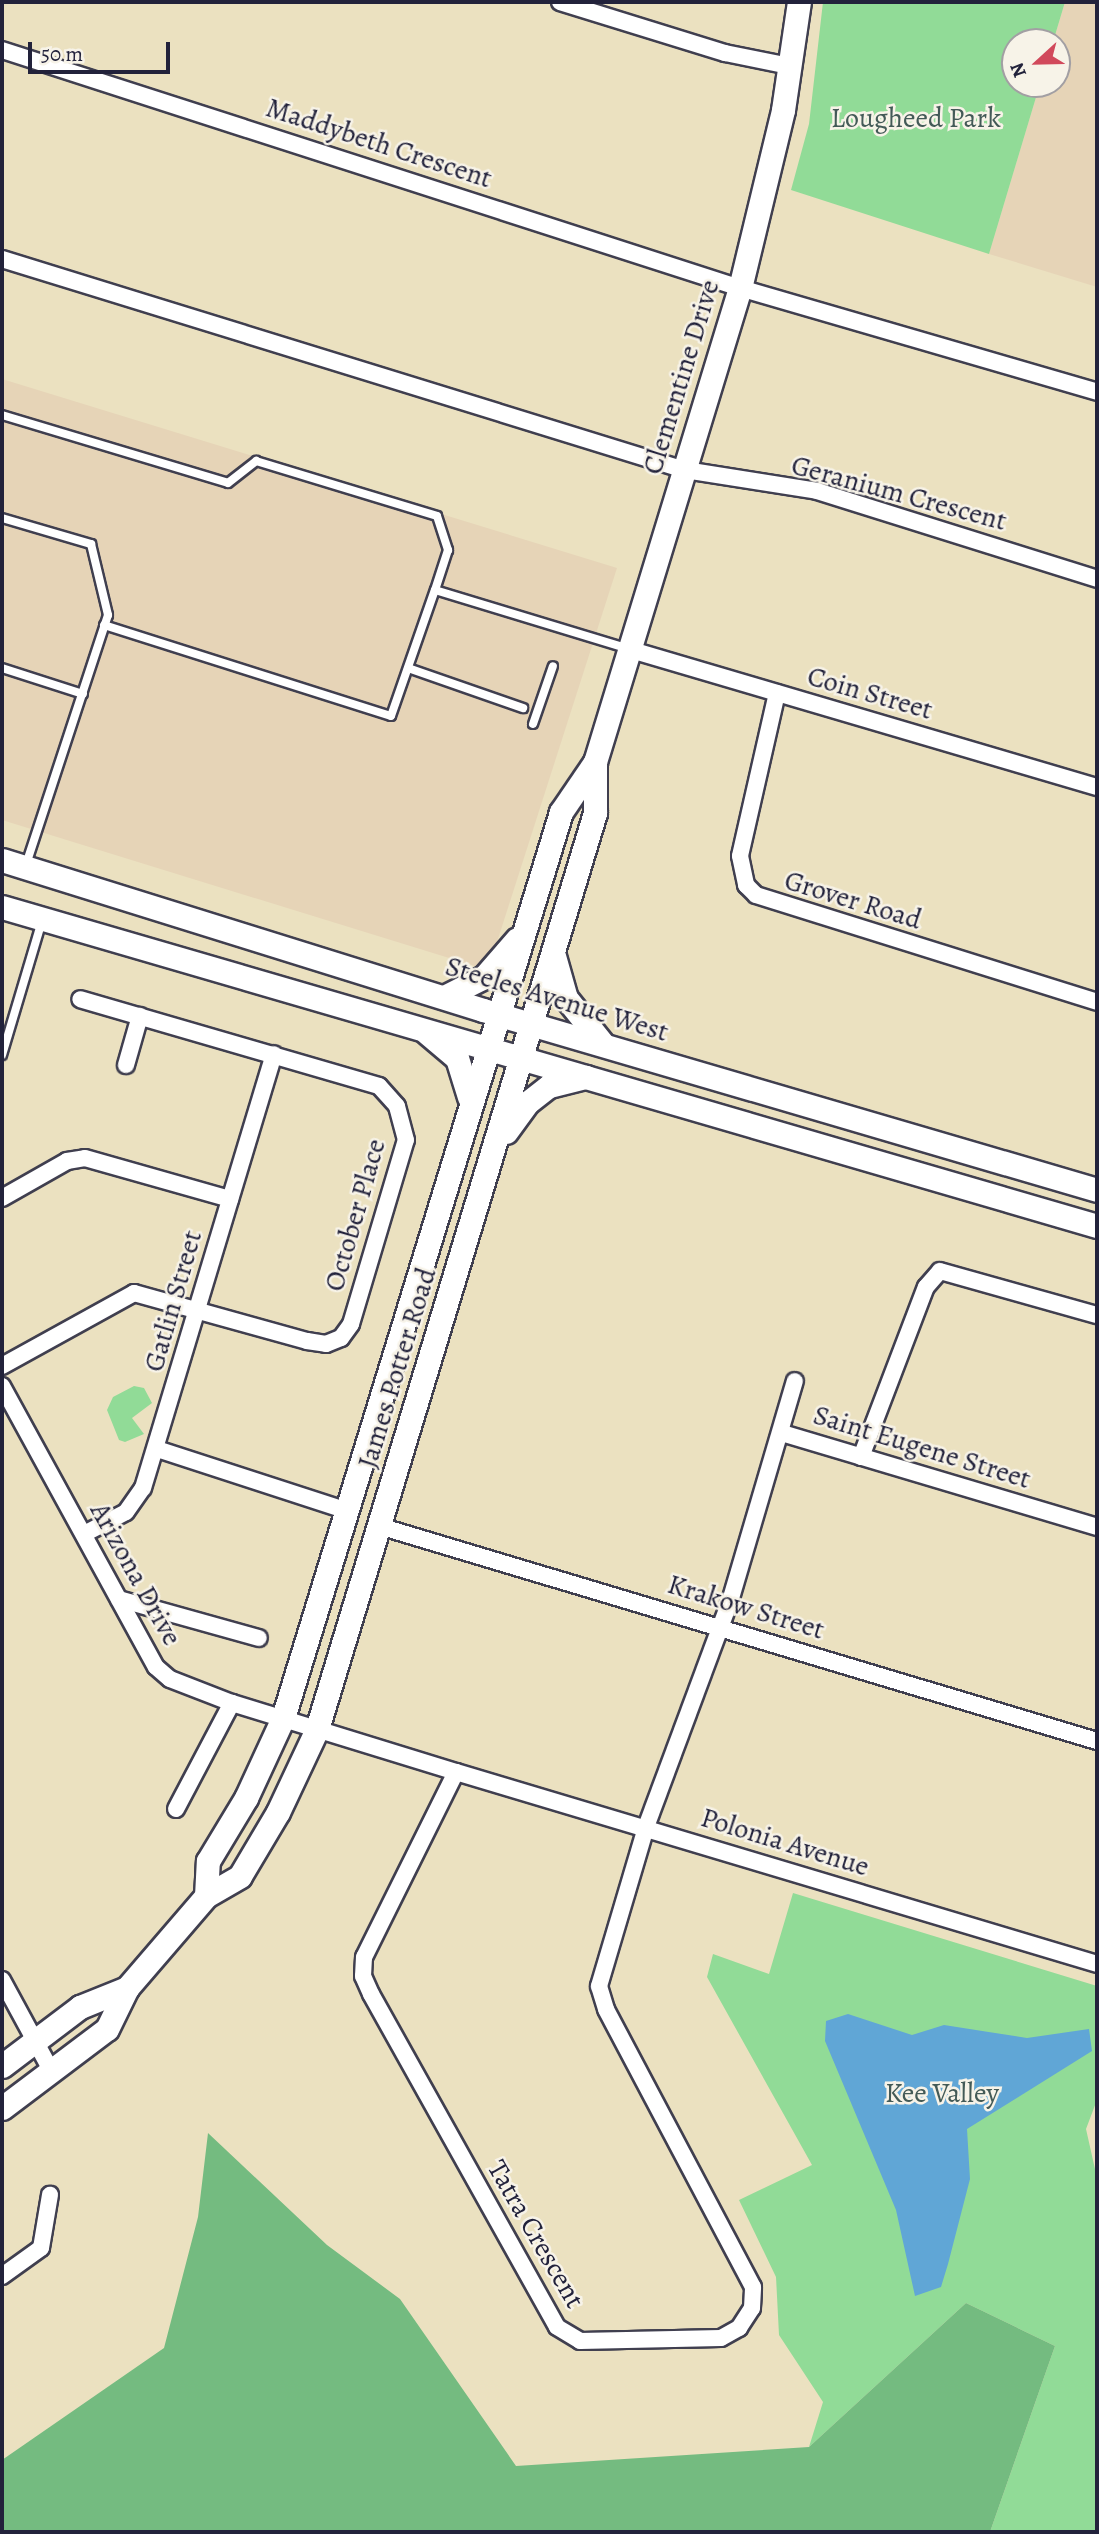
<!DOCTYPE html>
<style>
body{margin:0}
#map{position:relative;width:1099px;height:2534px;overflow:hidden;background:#ebe1c0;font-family:Alegreya,serif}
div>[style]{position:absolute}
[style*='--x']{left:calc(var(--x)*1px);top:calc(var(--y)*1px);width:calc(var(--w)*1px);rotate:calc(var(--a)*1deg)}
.built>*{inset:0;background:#e6d4b7}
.green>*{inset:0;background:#91db97}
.forest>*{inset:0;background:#74bb80}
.water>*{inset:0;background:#60a6d6}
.roads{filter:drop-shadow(2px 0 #403f4f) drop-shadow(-2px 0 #403f4f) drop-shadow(0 2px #403f4f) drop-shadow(0 -2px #403f4f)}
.lane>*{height:8px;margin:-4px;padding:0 4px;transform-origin:4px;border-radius:4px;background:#fff}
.street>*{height:16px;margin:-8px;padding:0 8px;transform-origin:8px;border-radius:8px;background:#fff}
.secondary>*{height:23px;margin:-11.5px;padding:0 11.5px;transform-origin:11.5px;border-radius:11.5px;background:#fff}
span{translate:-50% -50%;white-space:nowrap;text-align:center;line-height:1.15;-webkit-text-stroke:5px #f7f3e8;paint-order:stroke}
.park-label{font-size:28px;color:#435a57}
.street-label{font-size:28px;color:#22223b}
.frame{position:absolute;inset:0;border:4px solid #22223b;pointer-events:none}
.north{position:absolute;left:1001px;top:28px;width:70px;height:70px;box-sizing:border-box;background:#f7f3e8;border:2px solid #a29fa3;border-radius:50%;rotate:248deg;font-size:19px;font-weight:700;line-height:28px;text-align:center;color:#22223b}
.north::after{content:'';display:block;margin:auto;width:24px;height:32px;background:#d1495b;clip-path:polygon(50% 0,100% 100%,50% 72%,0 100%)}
.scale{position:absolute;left:28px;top:42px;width:142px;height:32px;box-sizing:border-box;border:4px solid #22223b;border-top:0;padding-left:9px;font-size:21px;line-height:24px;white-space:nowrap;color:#22223b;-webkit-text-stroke:5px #f7f3e8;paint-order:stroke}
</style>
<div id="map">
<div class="built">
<div style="clip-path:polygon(1065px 2px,1097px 2px,1097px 287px,989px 254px,1040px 84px,1057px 84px,1057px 42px,1053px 42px)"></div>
<div style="clip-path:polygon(2px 379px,617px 568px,488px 970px,2px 820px)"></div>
</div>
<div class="green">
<div style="clip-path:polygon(823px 2px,1065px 2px,1053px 42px,1015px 42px,1015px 84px,1040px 84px,989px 254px,791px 190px,809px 124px)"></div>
<div style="clip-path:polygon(134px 1386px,144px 1388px,152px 1403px,132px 1418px,144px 1434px,125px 1442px,119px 1440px,107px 1410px,113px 1397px)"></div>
<div style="clip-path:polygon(793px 1893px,1097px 1986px,1097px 2100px,1086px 2129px,1097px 2178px,1097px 2532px,990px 2532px,1055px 2346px,966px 2303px,809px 2447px,823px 2402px,779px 2335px,776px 2277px,739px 2200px,812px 2165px,707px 1977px,713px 1954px,769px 1974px)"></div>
</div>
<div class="forest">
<div style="clip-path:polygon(208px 2133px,327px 2245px,400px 2299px,516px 2466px,809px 2447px,966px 2303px,1055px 2346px,990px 2532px,2px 2532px,2px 2460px,164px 2348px,198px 2217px)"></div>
</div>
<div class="water">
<div style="clip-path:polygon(848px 2014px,912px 2035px,944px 2025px,1027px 2038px,1089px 2029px,1092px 2051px,967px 2129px,970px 2179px,948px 2264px,941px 2287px,915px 2296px,896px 2210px,825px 2041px,826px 2021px)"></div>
</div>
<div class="roads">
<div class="lane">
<div style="--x:2;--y:415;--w:236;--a:16.7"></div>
<div style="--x:228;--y:483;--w:36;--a:-38"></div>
<div style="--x:256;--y:461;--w:189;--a:16.9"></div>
<div style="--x:437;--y:516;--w:36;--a:72"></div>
<div style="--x:448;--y:550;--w:42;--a:108"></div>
<div style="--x:2;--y:518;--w:93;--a:16.3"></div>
<div style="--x:91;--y:544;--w:73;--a:76.5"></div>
<div style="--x:108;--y:615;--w:262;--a:108.2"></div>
<div style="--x:104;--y:625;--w:301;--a:17.6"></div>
<div style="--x:391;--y:716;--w:133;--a:-70.8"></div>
<div style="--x:435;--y:590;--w:200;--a:16.9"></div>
<div style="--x:2;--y:668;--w:85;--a:17.8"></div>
<div style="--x:408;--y:668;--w:122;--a:19.2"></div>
<div style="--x:533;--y:724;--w:61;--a:-71"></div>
<div style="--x:2;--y:1055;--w:140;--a:-73.4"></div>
</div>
<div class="street">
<div style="--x:560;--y:2;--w:173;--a:17.2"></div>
<div style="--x:725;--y:53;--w:65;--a:11.5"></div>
<div style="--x:2;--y:50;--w:775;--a:17.87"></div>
<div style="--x:740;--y:288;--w:372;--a:16.2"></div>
<div style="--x:2;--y:259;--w:715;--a:17.17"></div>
<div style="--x:685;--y:470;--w:134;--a:9"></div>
<div style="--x:817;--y:491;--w:294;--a:17.4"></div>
<div style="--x:628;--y:649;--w:489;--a:16.4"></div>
<div style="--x:777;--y:693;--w:167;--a:102.8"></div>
<div style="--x:740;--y:856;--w:30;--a:78"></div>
<div style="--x:746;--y:885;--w:14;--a:45"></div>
<div style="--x:756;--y:895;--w:357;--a:17.4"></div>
<div style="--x:126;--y:1065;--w:51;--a:-74.1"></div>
<div style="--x:2;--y:1198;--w:75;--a:-29.6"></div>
<div style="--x:67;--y:1161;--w:18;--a:-9"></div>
<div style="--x:85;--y:1158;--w:151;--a:15.8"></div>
<div style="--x:2;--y:1366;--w:151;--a:-28.9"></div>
<div style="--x:134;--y:1293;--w:180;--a:15.5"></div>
<div style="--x:307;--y:1341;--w:19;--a:9"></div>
<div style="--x:326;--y:1344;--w:16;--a:-22"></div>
<div style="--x:341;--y:1338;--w:17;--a:-54"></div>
<div style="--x:351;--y:1324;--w:192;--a:-73.4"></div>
<div style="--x:406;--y:1140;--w:35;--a:-105"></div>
<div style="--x:397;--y:1106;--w:27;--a:-132"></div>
<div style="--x:379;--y:1086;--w:311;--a:-163.8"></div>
<div style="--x:2;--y:1386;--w:320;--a:61.3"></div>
<div style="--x:156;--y:1667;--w:18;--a:41"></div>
<div style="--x:170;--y:1679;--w:66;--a:21.2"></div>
<div style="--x:232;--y:1703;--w:234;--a:17.1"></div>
<div style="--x:456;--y:1772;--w:669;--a:16.67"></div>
<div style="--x:782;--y:1433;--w:329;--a:16.6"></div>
<div style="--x:157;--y:1449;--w:201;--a:18"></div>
<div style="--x:861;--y:1457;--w:182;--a:-69.1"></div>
<div style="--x:926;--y:1287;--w:21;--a:-49"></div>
<div style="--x:940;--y:1271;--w:163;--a:15.7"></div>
<div style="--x:379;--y:1526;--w:749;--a:16.67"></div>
<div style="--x:84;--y:1534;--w:47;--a:-27.6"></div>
<div style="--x:126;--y:1512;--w:29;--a:-55"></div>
<div style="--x:143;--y:1488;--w:453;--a:-73.2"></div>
<div style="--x:119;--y:1599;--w:145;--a:15.6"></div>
<div style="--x:456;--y:1772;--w:207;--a:116.4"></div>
<div style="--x:364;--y:1957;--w:19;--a:93"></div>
<div style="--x:363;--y:1976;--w:20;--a:66"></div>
<div style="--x:371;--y:1994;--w:381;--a:60.8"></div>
<div style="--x:557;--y:2327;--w:27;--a:31"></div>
<div style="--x:580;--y:2341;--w:141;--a:-1.2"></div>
<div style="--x:721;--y:2338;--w:21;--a:-29"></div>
<div style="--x:739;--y:2328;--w:24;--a:-57"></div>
<div style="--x:752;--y:2308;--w:21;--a:-87"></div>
<div style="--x:753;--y:2287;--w:314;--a:-117.9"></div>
<div style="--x:606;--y:2009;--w:24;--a:-107"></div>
<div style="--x:599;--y:1986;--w:166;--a:-73.5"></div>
<div style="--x:646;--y:1827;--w:244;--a:-69.6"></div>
<div style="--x:731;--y:1598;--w:226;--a:-73.6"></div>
<div style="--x:176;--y:1809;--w:120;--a:-62.2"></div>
<div style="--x:2;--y:1980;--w:105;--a:61.5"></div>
<div style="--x:2;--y:2276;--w:48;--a:-35.7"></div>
<div style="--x:41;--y:2248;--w:54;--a:-80.4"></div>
</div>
<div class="secondary">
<div style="--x:2;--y:860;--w:504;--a:17.32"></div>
<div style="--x:483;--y:1010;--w:640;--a:16.34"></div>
<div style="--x:2;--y:907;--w:1141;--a:16.24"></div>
<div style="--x:554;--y:956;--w:44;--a:74.1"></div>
<div style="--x:566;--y:998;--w:58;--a:51.3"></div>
<div style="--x:444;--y:997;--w:45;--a:-26.6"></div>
<div style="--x:484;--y:977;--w:50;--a:-49"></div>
<div style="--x:427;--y:1033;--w:39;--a:40"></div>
<div style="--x:457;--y:1058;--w:41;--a:72.9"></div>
<div style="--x:506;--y:1132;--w:36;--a:-54"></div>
<div style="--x:527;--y:1103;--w:28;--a:-38"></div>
<div style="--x:549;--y:1086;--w:38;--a:-14"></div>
<div style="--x:206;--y:1896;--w:35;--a:-87"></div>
<div style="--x:208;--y:1861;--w:74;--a:-58.9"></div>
<div style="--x:246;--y:1798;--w:88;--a:-65.2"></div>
<div style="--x:283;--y:1718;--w:948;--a:-72.94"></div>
<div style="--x:561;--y:812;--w:60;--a:-55.8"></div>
<div style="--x:2;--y:2066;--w:98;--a:-37.1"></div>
<div style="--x:80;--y:2007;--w:51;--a:-22"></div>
<div style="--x:2;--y:2108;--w:131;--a:-37"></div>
<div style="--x:107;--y:2029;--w:46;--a:-64"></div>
<div style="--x:127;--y:1988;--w:121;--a:-49.3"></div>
<div style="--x:206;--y:1896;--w:39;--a:-30"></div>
<div style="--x:240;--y:1876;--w:74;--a:-59.3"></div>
<div style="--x:278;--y:1812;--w:92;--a:-64.8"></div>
<div style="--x:317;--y:1729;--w:957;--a:-73.12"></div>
<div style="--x:595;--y:813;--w:51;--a:-90"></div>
<div style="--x:595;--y:762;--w:496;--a:-73"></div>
<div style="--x:740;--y:288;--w:183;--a:-76.4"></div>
<div style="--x:783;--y:110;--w:109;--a:-81.6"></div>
</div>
</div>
<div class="park-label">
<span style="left:916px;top:118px">Lougheed Park</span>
<span style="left:942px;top:2093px">Kee Valley</span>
</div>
<div class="street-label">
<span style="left:379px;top:143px;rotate:18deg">Maddybeth Crescent</span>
<span style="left:681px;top:377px;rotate:-73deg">Clementine Drive</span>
<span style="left:899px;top:493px;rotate:15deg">Geranium Crescent</span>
<span style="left:870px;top:693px;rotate:16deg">Coin Street</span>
<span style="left:853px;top:900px;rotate:17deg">Grover Road</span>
<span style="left:557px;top:999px;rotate:17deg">Steeles Avenue West</span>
<span style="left:355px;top:1215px;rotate:-74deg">October Place</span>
<span style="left:173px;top:1301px;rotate:-74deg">Gatlin Street</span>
<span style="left:397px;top:1368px;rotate:-73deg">James Potter Road</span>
<span style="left:922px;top:1447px;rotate:17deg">Saint Eugene Street</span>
<span style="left:136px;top:1574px;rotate:61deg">Arizona Drive</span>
<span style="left:746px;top:1607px;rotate:17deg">Krakow Street</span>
<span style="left:785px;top:1842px;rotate:17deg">Polonia Avenue</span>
<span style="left:536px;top:2234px;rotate:60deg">Tatra Crescent</span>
</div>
<div class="frame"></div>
<div class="north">N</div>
<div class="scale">50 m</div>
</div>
